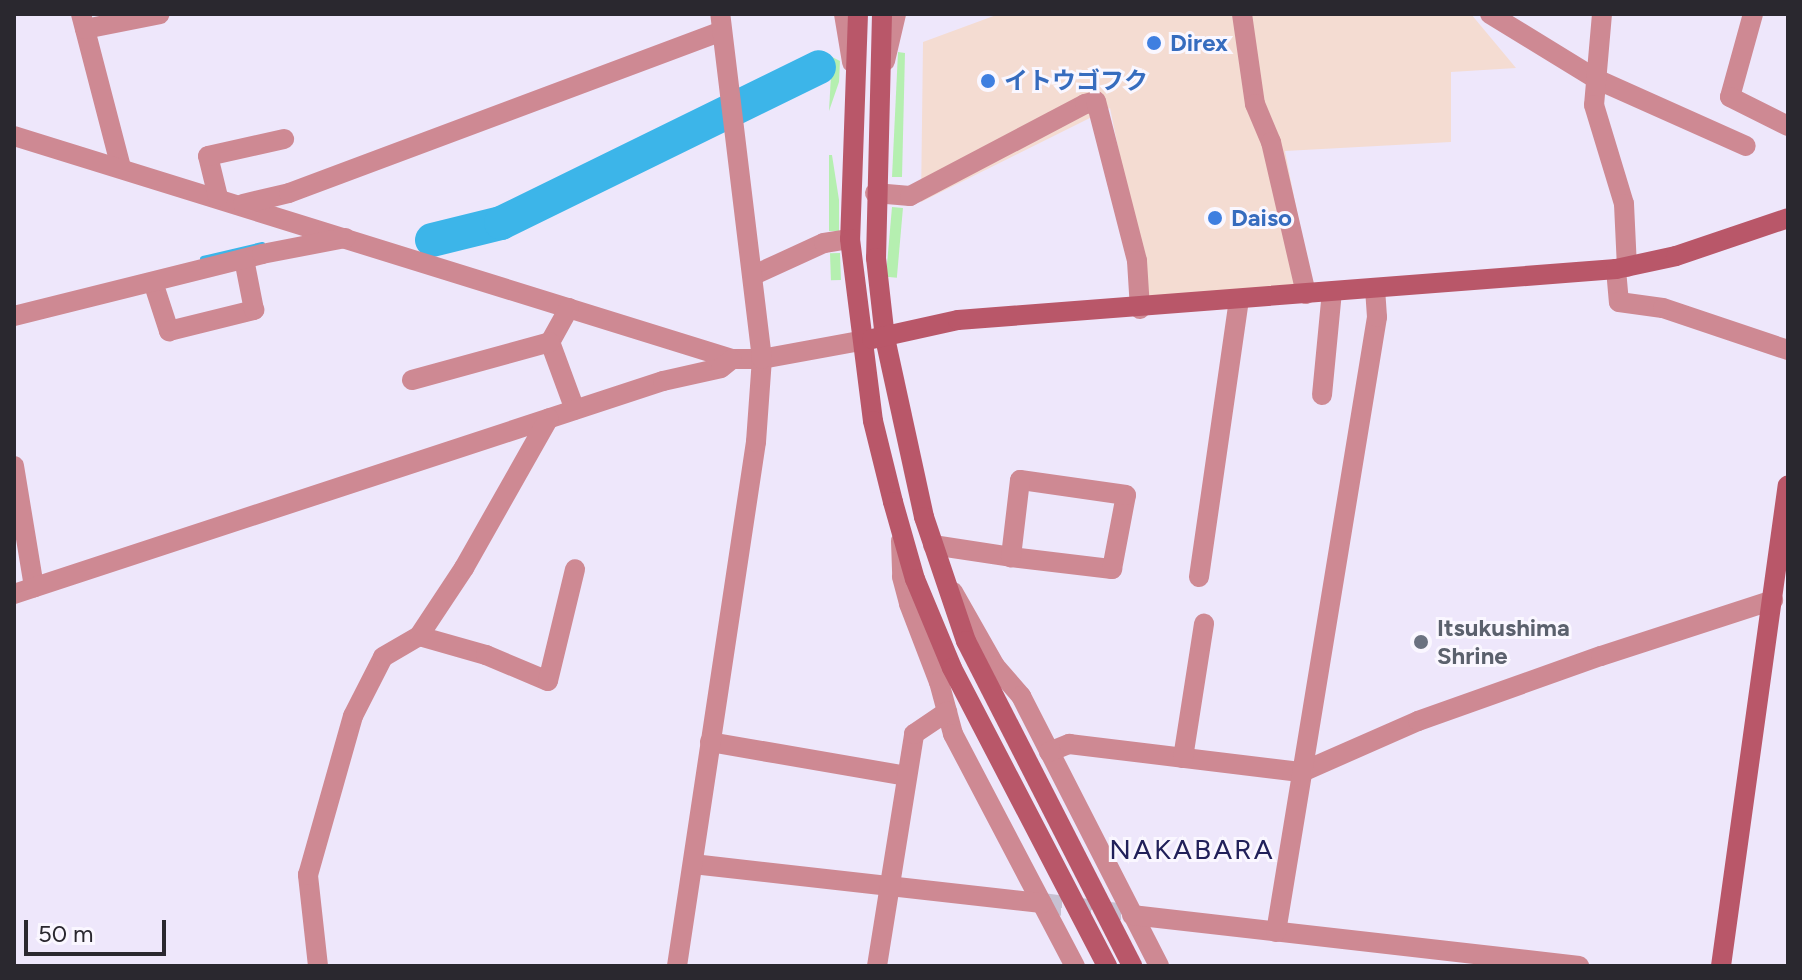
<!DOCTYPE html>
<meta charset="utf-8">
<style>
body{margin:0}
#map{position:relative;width:1802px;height:980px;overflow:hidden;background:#eee7fb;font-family:Figtree,"Noto Sans JP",sans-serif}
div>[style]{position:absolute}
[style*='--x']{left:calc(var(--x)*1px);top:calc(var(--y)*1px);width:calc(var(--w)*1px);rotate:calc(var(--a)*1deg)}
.commercial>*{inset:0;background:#f4dcd2}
.green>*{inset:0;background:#b5efb0;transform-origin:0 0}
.stream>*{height:6px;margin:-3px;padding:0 3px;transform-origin:3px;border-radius:3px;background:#3cb5e9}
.river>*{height:34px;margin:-17px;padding:0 17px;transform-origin:17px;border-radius:17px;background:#3cb5e9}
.street-tunnel>*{height:20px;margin-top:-10px;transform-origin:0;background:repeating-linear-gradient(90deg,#c7c1d2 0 20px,transparent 0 30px)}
.street>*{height:20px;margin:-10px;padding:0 10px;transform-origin:10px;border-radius:10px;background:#ce8993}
.secondary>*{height:20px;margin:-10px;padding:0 10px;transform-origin:10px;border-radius:10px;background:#b95769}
.dots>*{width:22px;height:22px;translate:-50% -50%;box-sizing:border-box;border:4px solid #faf7ff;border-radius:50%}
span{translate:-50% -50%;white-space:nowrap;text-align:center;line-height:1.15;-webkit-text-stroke:6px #faf7ff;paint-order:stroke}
.shop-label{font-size:24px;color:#366cbe;font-weight:700}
.left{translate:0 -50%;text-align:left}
.worship-label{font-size:24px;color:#5b616d;font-weight:700}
.quarter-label{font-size:28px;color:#21205a;letter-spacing:2px}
.frame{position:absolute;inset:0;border:16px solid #2a282f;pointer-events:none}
.scale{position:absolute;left:24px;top:920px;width:142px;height:36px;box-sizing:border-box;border:4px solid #2a282f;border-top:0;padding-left:10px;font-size:24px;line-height:28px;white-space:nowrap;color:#2a282f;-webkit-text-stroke:6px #faf7ff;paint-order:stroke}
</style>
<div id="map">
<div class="commercial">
<div style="clip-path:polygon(999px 14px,1471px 14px,1516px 68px,1451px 72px,1451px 142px,1285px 151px,1311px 283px,1149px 300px,1110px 108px,921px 202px,923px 42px)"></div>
</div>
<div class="green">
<div style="clip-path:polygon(898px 52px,905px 53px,902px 177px,892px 177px)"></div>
<div style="clip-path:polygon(832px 57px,840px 61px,839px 82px,829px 111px)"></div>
<div style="clip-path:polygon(829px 155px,832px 155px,839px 200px,839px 231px,829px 231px)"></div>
<div style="left:892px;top:207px;width:11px;height:70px;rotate:5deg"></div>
<div style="left:840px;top:253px;width:27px;height:10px;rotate:88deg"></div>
</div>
<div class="stream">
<div style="--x:203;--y:259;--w:61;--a:-13.3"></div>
</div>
<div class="river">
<div style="--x:432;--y:240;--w:71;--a:-13.8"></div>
<div style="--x:501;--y:223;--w:354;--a:-26.1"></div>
</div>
<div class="street-tunnel">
<div style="--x:1042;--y:903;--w:91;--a:7.6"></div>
</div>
<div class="street">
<div style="--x:81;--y:14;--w:159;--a:75.4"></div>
<div style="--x:844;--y:14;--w:49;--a:80.5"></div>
<div style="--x:1242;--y:14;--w:91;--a:81.8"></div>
<div style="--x:1255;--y:104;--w:41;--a:67.2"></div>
<div style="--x:1271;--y:142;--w:156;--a:77"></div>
<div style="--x:1490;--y:14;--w:124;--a:31.5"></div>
<div style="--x:1596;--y:79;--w:164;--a:24.1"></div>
<div style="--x:1602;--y:14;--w:91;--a:95"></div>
<div style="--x:1594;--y:105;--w:103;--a:73.1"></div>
<div style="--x:1624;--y:204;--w:63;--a:87.3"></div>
<div style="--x:1753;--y:14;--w:86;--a:105.5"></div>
<div style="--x:1730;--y:97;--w:65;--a:26.6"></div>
<div style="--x:85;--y:29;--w:76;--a:-11.3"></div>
<div style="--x:885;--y:61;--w:48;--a:-76.8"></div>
<div style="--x:14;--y:136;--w:752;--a:17.25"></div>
<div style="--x:732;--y:359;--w:30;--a:0"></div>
<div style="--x:762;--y:359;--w:100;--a:-10.4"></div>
<div style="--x:875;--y:193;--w:35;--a:5"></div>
<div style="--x:910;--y:196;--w:198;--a:-27.7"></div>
<div style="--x:1085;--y:104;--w:11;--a:-15"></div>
<div style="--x:1096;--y:101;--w:165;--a:75.6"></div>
<div style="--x:1137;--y:261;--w:48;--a:86.4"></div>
<div style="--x:218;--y:197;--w:42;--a:-103.7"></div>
<div style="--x:208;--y:156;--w:78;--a:-12.6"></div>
<div style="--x:243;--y:204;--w:47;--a:-13.4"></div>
<div style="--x:289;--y:193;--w:462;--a:-20.5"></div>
<div style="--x:1616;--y:269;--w:33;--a:85"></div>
<div style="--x:1619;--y:302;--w:44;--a:7.8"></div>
<div style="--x:1663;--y:308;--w:132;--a:18.6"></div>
<div style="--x:754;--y:275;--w:77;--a:-24.6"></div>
<div style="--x:824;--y:243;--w:26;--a:-9"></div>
<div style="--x:153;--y:282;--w:52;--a:71.9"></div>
<div style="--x:169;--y:331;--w:88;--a:-13.9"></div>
<div style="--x:254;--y:310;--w:52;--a:-101.1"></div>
<div style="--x:569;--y:308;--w:39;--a:119"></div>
<div style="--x:550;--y:342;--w:72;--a:69.8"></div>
<div style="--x:14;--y:316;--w:256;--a:-14"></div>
<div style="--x:262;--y:254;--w:85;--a:-10.9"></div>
<div style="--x:412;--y:380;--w:143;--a:-15.4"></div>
<div style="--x:1322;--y:395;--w:103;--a:-84.5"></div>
<div style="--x:14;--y:466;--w:123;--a:80.6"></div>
<div style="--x:901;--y:541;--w:36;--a:88"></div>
<div style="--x:902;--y:577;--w:28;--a:75"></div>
<div style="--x:909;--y:604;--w:84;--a:69"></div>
<div style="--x:939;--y:682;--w:54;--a:74.9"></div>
<div style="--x:953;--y:734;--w:262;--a:62.3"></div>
<div style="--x:933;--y:545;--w:79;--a:8.7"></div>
<div style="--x:1011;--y:557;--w:102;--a:6.8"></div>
<div style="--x:1112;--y:569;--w:75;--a:-79.3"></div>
<div style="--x:1126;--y:495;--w:107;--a:-171.9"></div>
<div style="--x:1020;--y:480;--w:78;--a:96.7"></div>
<div style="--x:1199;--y:577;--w:280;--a:-81.8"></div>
<div style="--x:953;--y:592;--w:85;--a:60.4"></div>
<div style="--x:995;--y:666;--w:40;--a:49"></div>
<div style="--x:1021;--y:696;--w:303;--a:62.9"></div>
<div style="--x:14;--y:594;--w:683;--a:-18.17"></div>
<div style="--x:663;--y:381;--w:59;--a:-12.6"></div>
<div style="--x:721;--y:368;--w:14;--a:-39"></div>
<div style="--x:419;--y:636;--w:70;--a:15.8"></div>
<div style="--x:486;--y:655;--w:67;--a:22.8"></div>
<div style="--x:548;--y:681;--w:115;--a:-76.4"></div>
<div style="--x:710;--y:742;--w:199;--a:9.8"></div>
<div style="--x:1049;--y:752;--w:22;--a:-22"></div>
<div style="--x:1069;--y:744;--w:235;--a:6.9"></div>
<div style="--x:1302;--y:772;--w:127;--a:-23.7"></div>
<div style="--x:1418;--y:721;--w:194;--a:-19.6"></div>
<div style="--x:1601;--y:656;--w:181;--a:-18"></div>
<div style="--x:1183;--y:758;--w:136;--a:-81.1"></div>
<div style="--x:693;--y:864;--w:351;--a:6.4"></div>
<div style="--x:1132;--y:915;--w:450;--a:6.5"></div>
<div style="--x:1276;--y:932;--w:623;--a:-80.67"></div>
<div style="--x:1377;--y:317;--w:27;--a:-94"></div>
<div style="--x:318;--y:966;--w:92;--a:-96.3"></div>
<div style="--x:308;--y:875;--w:165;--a:-74.2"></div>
<div style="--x:353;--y:716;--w:66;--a:-63"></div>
<div style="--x:383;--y:657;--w:42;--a:-30.3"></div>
<div style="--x:419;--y:636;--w:82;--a:-56.5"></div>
<div style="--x:464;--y:568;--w:172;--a:-60.5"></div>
<div style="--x:677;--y:966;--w:530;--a:-81.43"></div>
<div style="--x:756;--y:442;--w:83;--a:-85.9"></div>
<div style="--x:762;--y:359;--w:348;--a:-96.9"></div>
<div style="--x:877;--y:966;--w:235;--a:-80.9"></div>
<div style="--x:914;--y:734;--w:40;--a:-34"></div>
</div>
<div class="secondary">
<div style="--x:858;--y:14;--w:225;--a:92"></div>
<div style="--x:850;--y:239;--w:183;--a:82.8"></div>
<div style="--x:873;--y:421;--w:83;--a:76.1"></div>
<div style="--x:893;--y:502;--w:80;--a:74.1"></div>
<div style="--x:915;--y:579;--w:96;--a:67.4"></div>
<div style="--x:952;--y:668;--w:336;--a:62.5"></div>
<div style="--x:882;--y:14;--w:244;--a:91.4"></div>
<div style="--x:876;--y:258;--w:81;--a:83.6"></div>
<div style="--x:885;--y:338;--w:183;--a:77.7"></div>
<div style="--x:924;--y:517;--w:131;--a:71.3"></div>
<div style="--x:966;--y:641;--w:365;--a:62.9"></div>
<div style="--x:872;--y:339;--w:88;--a:-12.5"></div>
<div style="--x:958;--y:320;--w:660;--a:-4.43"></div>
<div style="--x:1616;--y:269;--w:61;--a:-12.2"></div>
<div style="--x:1676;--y:256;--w:118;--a:-18.7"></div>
<div style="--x:1721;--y:966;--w:485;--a:-82.1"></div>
</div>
<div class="dots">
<div style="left:1154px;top:43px;background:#3f7fe0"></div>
<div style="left:988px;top:81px;background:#3f7fe0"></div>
<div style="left:1215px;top:218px;background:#3f7fe0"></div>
<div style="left:1421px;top:642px;background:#6b7280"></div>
</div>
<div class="shop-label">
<span class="left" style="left:1170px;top:43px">Direx</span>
<span class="left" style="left:1004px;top:81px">イトウゴフク</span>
<span class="left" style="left:1231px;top:218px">Daiso</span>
</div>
<div class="worship-label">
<span class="left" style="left:1437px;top:642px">Itsukushima<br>Shrine</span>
</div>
<div class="quarter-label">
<span style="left:1192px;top:849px">NAKABARA</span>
</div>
<div class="frame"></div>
<div class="scale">50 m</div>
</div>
